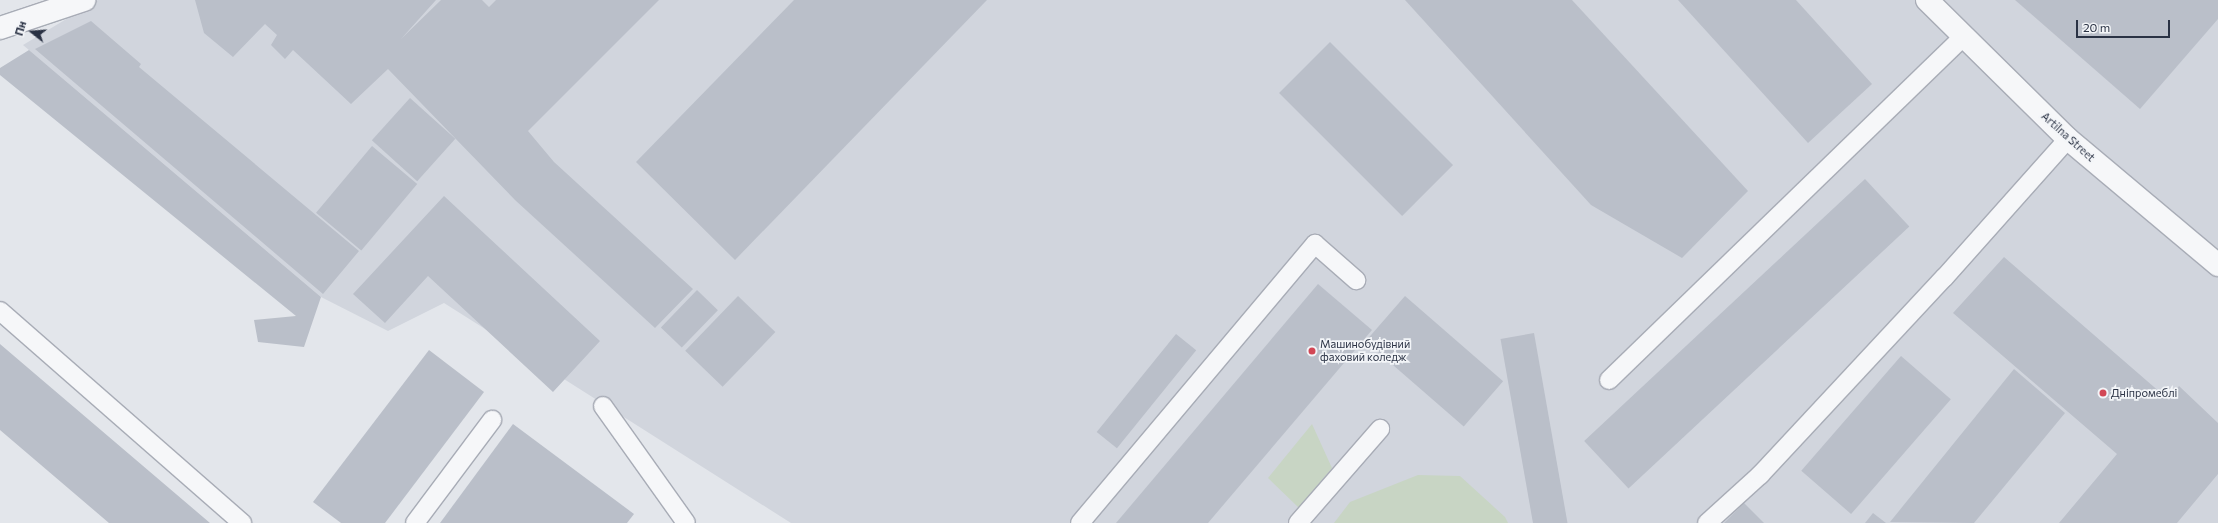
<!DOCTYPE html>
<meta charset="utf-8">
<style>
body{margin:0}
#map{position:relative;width:2218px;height:523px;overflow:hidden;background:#e3e6eb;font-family:Commissioner,sans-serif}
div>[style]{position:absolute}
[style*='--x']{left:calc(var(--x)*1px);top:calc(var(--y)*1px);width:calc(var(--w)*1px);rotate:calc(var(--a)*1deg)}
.built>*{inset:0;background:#d1d5dd}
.green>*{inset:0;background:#c8d5c4}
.building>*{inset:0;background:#babfc9;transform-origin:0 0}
.roads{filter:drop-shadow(1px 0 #a8acb6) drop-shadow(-1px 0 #a8acb6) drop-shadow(0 1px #a8acb6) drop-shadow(0 -1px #a8acb6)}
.service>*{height:18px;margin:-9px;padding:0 9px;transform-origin:9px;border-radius:9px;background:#f6f7f9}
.minor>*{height:22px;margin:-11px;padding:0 11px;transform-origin:11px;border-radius:11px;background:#f6f7f9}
.dots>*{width:11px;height:11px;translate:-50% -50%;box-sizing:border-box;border:2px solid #f3f5f8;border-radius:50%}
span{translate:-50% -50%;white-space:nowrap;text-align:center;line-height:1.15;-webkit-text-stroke:3.5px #f3f5f8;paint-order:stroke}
.street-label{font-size:11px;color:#2a3244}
.poi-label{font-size:11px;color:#2a3244}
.left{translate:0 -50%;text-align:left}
.north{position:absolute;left:12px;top:12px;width:40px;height:40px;-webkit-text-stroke:3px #f3f5f8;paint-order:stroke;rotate:287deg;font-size:11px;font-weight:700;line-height:16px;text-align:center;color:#2a3244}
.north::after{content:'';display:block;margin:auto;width:14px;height:18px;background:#2a3244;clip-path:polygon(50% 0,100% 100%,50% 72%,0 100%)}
.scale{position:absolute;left:2076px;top:20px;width:94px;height:18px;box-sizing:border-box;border:2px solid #2a3244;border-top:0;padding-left:5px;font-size:12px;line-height:14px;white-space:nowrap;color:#2a3244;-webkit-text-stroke:3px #f3f5f8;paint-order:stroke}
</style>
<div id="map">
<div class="built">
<div style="clip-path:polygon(98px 0,2218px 0,2218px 523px,791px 523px,444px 303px,388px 331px,321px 297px,23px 45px)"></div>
</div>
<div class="green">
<div style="clip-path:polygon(1312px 424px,1332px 468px,1299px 508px,1268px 478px)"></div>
<div style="clip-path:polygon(1418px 475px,1460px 476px,1505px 517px,1508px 523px,1334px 523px,1350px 502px)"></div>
</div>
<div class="building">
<div style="clip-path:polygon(195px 0,436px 0,401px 39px,441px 0,482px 0,489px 7px,496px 0,659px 0,528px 131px,554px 162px,693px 289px,655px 328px,515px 200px,388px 69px,351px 104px,293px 50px,285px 59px,271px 45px,277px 35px,265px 24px,233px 57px,204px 33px)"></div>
<div style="clip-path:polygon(794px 0,987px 0,735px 260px,636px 162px)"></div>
<div style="clip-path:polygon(1405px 0,1572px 0,1748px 191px,1682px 258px,1591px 205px)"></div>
<div style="clip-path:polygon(1678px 0,1796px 0,1872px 84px,1808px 143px)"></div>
<div style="clip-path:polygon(2015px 0,2218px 0,2218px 19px,2140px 109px)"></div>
<div style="clip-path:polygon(91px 21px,141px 64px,139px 67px,359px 251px,323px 294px,35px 49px)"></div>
<div style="left:1330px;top:42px;width:174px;height:72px;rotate:45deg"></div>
<div style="clip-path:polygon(29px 50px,321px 297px,304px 347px,258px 342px,254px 320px,296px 316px,0 75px,0 68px)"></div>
<div style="left:410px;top:98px;width:61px;height:57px;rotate:42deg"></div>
<div style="left:372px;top:146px;width:59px;height:87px;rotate:40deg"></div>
<div style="left:1865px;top:179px;width:65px;height:384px;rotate:47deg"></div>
<div style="clip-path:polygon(444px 196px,600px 341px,553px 392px,428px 276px,385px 323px,353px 294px)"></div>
<div style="clip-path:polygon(2004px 257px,2169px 400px,2179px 386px,2218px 423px,2218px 474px,2177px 523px,2059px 523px,2117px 454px,1953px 313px)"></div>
<div style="clip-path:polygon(1318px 284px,1372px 330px,1208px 523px,1116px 523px)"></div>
<div style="left:697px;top:290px;width:29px;height:52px;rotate:44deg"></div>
<div style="left:738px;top:296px;width:52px;height:76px;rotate:44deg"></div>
<div style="left:1405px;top:296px;width:130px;height:60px;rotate:41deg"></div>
<div style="left:1534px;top:333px;width:193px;height:34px;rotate:80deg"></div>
<div style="left:1176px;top:334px;width:26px;height:126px;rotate:39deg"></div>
<div style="clip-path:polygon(0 344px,41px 379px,210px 523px,109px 523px,0 430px)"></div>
<div style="clip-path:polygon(429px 350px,484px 392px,385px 523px,341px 523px,313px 502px)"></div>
<div style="left:1901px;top:356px;width:66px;height:152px;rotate:41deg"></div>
<div style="clip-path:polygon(2014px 369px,2065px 413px,1974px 523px,1890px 522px)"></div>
<div style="clip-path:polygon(513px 424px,634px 514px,627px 523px,440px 523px)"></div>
<div style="clip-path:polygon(1744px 503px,1764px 523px,1724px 523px)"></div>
<div style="clip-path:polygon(1873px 513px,1886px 523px,1865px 523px)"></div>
</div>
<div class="roads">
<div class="service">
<div style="--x:0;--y:311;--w:322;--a:41.2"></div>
<div style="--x:1609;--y:380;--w:494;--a:-44.1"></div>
<div style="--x:603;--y:406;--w:143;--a:54.6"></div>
<div style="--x:415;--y:523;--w:129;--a:-53.2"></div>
<div style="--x:1080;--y:523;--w:365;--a:-49.9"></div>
<div style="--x:1315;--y:244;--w:55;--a:41.3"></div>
<div style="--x:1298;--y:523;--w:125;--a:-48.9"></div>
<div style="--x:1707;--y:523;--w:72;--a:-42.2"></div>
<div style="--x:1760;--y:475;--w:270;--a:-47"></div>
<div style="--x:1944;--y:278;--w:186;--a:-48.3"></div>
</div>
<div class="minor">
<div style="--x:1927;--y:0;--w:198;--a:44.6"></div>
<div style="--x:2068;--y:139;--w:196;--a:40"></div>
<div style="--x:0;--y:28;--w:89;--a:-18.4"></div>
</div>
</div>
<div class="dots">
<div style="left:1312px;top:351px;background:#d24755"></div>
<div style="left:2103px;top:393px;background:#d24755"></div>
</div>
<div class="street-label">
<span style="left:2068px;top:137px;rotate:42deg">Artilna Street</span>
</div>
<div class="poi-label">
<span class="left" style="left:1320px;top:351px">Машинобудівний<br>фаховий коледж</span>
<span class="left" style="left:2111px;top:393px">Дніпромеблі</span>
</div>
<div class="north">Пн</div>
<div class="scale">20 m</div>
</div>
